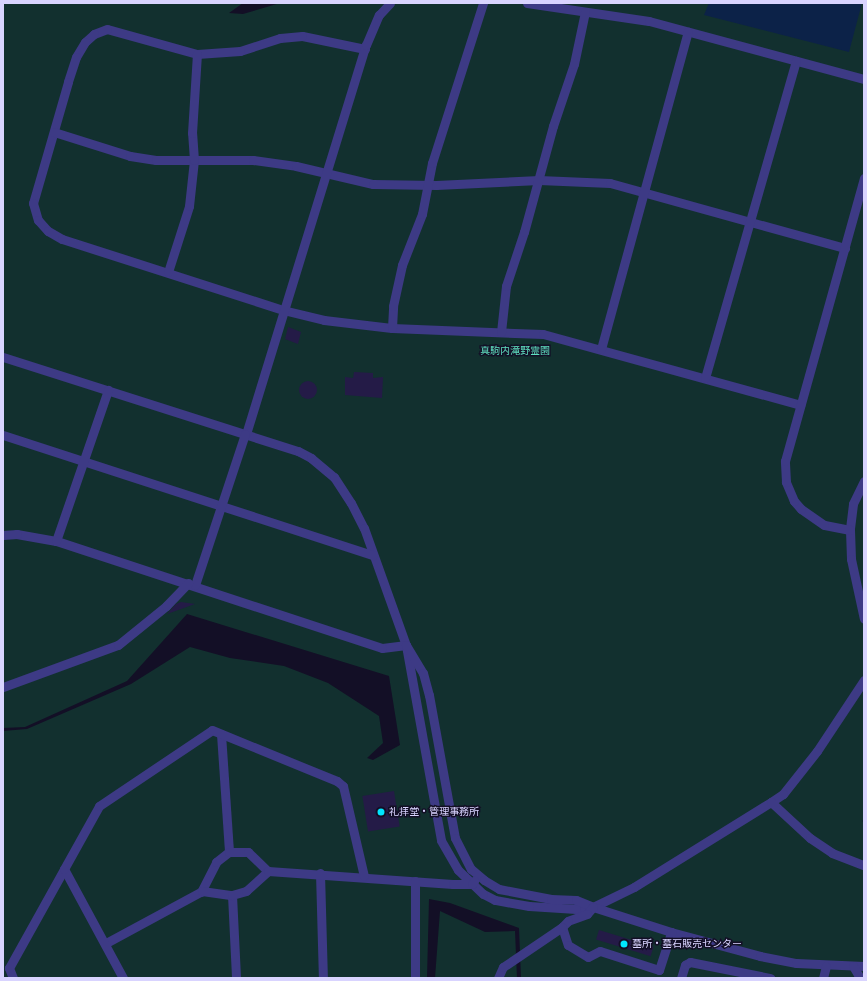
<!DOCTYPE html>
<meta charset="utf-8">
<style>
body{margin:0}
#map{position:relative;width:867px;height:981px;overflow:hidden;background:#130f26;font-family:Commissioner,"Noto Sans JP",sans-serif}
div>[style]{position:absolute}
[style*='--x']{left:calc(var(--x)*1px);top:calc(var(--y)*1px);width:calc(var(--w)*1px);rotate:calc(var(--a)*1deg)}
.green>*{inset:0;background:#12302f}
.water>*{inset:0;background:#0c2248}
.building>*{inset:0;background:#241b47;transform-origin:0 0}
.round{border-radius:50%}
.minor>*{height:9px;margin:-4.5px;padding:0 4.5px;transform-origin:4.5px;border-radius:4.5px;background:#3d3a85}
.dots>*{width:11px;height:11px;translate:-50% -50%;box-sizing:border-box;border:2px solid #130f26;border-radius:50%}
span{translate:-50% -50%;white-space:nowrap;text-align:center;line-height:1.15;-webkit-text-stroke:3px #130f26;paint-order:stroke}
.park-label{font-size:10px;color:#5fe0c0}
.poi-label{font-size:10px;color:#d9d4ff}
.left{translate:0 -50%;text-align:left}
.frame{position:absolute;inset:0;border:4px solid #d9d4ff;pointer-events:none}
</style>
<div id="map">
<div class="green">
<div style="clip-path:polygon(3px 3px,243px 3px,229px 13px,243px 14px,280px 3px,864px 3px,864px 820px,862px 821px,864px 822px,864px 978px,521px 978px,519px 928px,450px 903px,429px 899px,427px 978px,3px 978px,3px 731px,27px 729px,131px 684px,190px 647px,230px 658px,284px 666px,328px 683px,379px 716px,383px 743px,367px 758px,373px 760px,400px 745px,389px 676px,187px 614px,127px 681px,25px 727px,3px 728px)"></div>
<div style="clip-path:polygon(440px 911px,485px 932px,515px 931px,517px 978px,435px 978px)"></div>
</div>
<div class="water">
<div style="clip-path:polygon(709px 3px,862px 3px,849px 52px,704px 15px)"></div>
</div>
<div class="building">
<div style="clip-path:polygon(288px 327px,301px 332px,298px 344px,285px 339px)"></div>
<div style="clip-path:polygon(354px 372px,373px 373px,373px 378px,383px 377px,382px 398px,345px 395px,345px 377px,353px 378px)"></div>
<div class="round" style="left:299px;top:381px;width:18px;height:18px"></div>
<div style="clip-path:polygon(181px 602px,195px 604px,167px 614px,176px 604px)"></div>
<div style="left:394px;top:791px;width:36px;height:32px;rotate:81deg"></div>
<div style="left:599px;top:930px;width:57px;height:10px;rotate:17deg"></div>
</div>
<div class="minor">
<div style="--x:527;--y:3;--w:123;--a:8.4"></div>
<div style="--x:649;--y:21;--w:223;--a:15.1"></div>
<div style="--x:365;--y:49;--w:64;--a:-168.3"></div>
<div style="--x:302;--y:36;--w:22;--a:175"></div>
<div style="--x:280;--y:38;--w:42;--a:162"></div>
<div style="--x:240;--y:51;--w:43;--a:176"></div>
<div style="--x:197;--y:54;--w:93;--a:-164.5"></div>
<div style="--x:107;--y:29;--w:14;--a:159"></div>
<div style="--x:94;--y:34;--w:12;--a:138"></div>
<div style="--x:85;--y:42;--w:17;--a:121"></div>
<div style="--x:76;--y:57;--w:26;--a:108"></div>
<div style="--x:68;--y:82;--w:126;--a:106.1"></div>
<div style="--x:33;--y:203;--w:18;--a:74"></div>
<div style="--x:38;--y:220;--w:15;--a:48"></div>
<div style="--x:48;--y:231;--w:16;--a:30"></div>
<div style="--x:62;--y:239;--w:232;--a:17.8"></div>
<div style="--x:283;--y:310;--w:42;--a:13.7"></div>
<div style="--x:324;--y:320;--w:68;--a:6.7"></div>
<div style="--x:392;--y:328;--w:151;--a:2.3"></div>
<div style="--x:543;--y:334;--w:267;--a:15.4"></div>
<div style="--x:54;--y:132;--w:80;--a:17.5"></div>
<div style="--x:130;--y:156;--w:26;--a:9"></div>
<div style="--x:156;--y:160;--w:97;--a:0"></div>
<div style="--x:253;--y:160;--w:43;--a:7.9"></div>
<div style="--x:296;--y:166;--w:79;--a:13.2"></div>
<div style="--x:373;--y:184;--w:63;--a:0.9"></div>
<div style="--x:436;--y:185;--w:103;--a:-2.8"></div>
<div style="--x:539;--y:180;--w:71;--a:2.4"></div>
<div style="--x:610;--y:183;--w:244;--a:15.5"></div>
<div style="--x:168;--y:272;--w:69;--a:-72.3"></div>
<div style="--x:189;--y:206;--w:46;--a:-83.8"></div>
<div style="--x:194;--y:160;--w:27;--a:-94"></div>
<div style="--x:192;--y:133;--w:79;--a:-86.4"></div>
<div style="--x:392;--y:328;--w:22;--a:-87"></div>
<div style="--x:393;--y:306;--w:42;--a:-77.6"></div>
<div style="--x:402;--y:265;--w:55;--a:-68.6"></div>
<div style="--x:422;--y:214;--w:52;--a:-78.9"></div>
<div style="--x:432;--y:163;--w:168;--a:-72.3"></div>
<div style="--x:501;--y:332;--w:46;--a:-83.8"></div>
<div style="--x:506;--y:286;--w:57;--a:-71.6"></div>
<div style="--x:524;--y:232;--w:110;--a:-74.7"></div>
<div style="--x:553;--y:126;--w:65;--a:-71.3"></div>
<div style="--x:574;--y:64;--w:53;--a:-78.1"></div>
<div style="--x:601;--y:349;--w:329;--a:-74.7"></div>
<div style="--x:3;--y:357;--w:310;--a:17.7"></div>
<div style="--x:298;--y:451;--w:15;--a:28"></div>
<div style="--x:311;--y:458;--w:30;--a:40"></div>
<div style="--x:334;--y:477;--w:31;--a:57"></div>
<div style="--x:351;--y:503;--w:28;--a:63"></div>
<div style="--x:364;--y:528;--w:124;--a:70.3"></div>
<div style="--x:406;--y:645;--w:24;--a:173"></div>
<div style="--x:382;--y:648;--w:343;--a:-161.8"></div>
<div style="--x:56;--y:541;--w:40;--a:-170"></div>
<div style="--x:17;--y:534;--w:14;--a:176"></div>
<div style="--x:705;--y:378;--w:330;--a:-74"></div>
<div style="--x:246;--y:434;--w:407;--a:-72.9"></div>
<div style="--x:366;--y:45;--w:33;--a:-67"></div>
<div style="--x:379;--y:15;--w:16;--a:-47"></div>
<div style="--x:3;--y:435;--w:389;--a:18"></div>
<div style="--x:864;--y:481;--w:25;--a:116"></div>
<div style="--x:853;--y:504;--w:26;--a:97"></div>
<div style="--x:850;--y:530;--w:29;--a:88"></div>
<div style="--x:851;--y:559;--w:61;--a:77.8"></div>
<div style="--x:850;--y:530;--w:26;--a:-169"></div>
<div style="--x:824;--y:525;--w:28;--a:-145"></div>
<div style="--x:801;--y:509;--w:11;--a:-131"></div>
<div style="--x:794;--y:501;--w:21;--a:-113"></div>
<div style="--x:786;--y:482;--w:21;--a:-93"></div>
<div style="--x:785;--y:461;--w:294;--a:-74.4"></div>
<div style="--x:56;--y:541;--w:160;--a:-71"></div>
<div style="--x:195;--y:585;--w:159;--a:-71.7"></div>
<div style="--x:864;--y:680;--w:85;--a:123.5"></div>
<div style="--x:817;--y:751;--w:55;--a:128.3"></div>
<div style="--x:783;--y:794;--w:14;--a:146"></div>
<div style="--x:771;--y:802;--w:161;--a:148.2"></div>
<div style="--x:634;--y:887;--w:46;--a:154"></div>
<div style="--x:593;--y:907;--w:17;--a:173"></div>
<div style="--x:576;--y:909;--w:47;--a:-176.3"></div>
<div style="--x:529;--y:906;--w:35;--a:-170"></div>
<div style="--x:495;--y:900;--w:13;--a:-153"></div>
<div style="--x:483;--y:894;--w:35;--a:-136"></div>
<div style="--x:458;--y:870;--w:34;--a:-120"></div>
<div style="--x:441;--y:840;--w:198;--a:-100.2"></div>
<div style="--x:406;--y:645;--w:33;--a:59"></div>
<div style="--x:423;--y:673;--w:23;--a:75"></div>
<div style="--x:429;--y:695;--w:145;--a:79.7"></div>
<div style="--x:455;--y:838;--w:35;--a:63"></div>
<div style="--x:471;--y:869;--w:17;--a:40"></div>
<div style="--x:484;--y:880;--w:17;--a:31"></div>
<div style="--x:499;--y:889;--w:53;--a:10.9"></div>
<div style="--x:551;--y:899;--w:25;--a:2"></div>
<div style="--x:576;--y:900;--w:18;--a:22"></div>
<div style="--x:593;--y:907;--w:82;--a:17.8"></div>
<div style="--x:671;--y:932;--w:92;--a:15.1"></div>
<div style="--x:760;--y:956;--w:37;--a:11"></div>
<div style="--x:796;--y:963;--w:68;--a:2.5"></div>
<div style="--x:3;--y:687;--w:122;--a:-20.1"></div>
<div style="--x:118;--y:645;--w:62;--a:-39.1"></div>
<div style="--x:166;--y:606;--w:32;--a:-46"></div>
<div style="--x:221;--y:734;--w:118;--a:86.1"></div>
<div style="--x:771;--y:802;--w:53;--a:42.7"></div>
<div style="--x:810;--y:838;--w:27;--a:34"></div>
<div style="--x:832;--y:853;--w:34;--a:21"></div>
<div style="--x:320;--y:873;--w:105;--a:88.4"></div>
<div style="--x:201;--y:892;--w:34;--a:-63"></div>
<div style="--x:216;--y:862;--w:16;--a:-38"></div>
<div style="--x:229;--y:852;--w:19;--a:0"></div>
<div style="--x:248;--y:852;--w:28;--a:44"></div>
<div style="--x:232;--y:895;--w:83;--a:87.2"></div>
<div style="--x:593;--y:907;--w:9;--a:131"></div>
<div style="--x:587;--y:914;--w:20;--a:160"></div>
<div style="--x:568;--y:921;--w:8;--a:135"></div>
<div style="--x:562;--y:927;--w:19;--a:72"></div>
<div style="--x:568;--y:945;--w:23;--a:31"></div>
<div style="--x:588;--y:957;--w:13;--a:-27"></div>
<div style="--x:600;--y:951;--w:62;--a:17.9"></div>
<div style="--x:659;--y:970;--w:40;--a:-72"></div>
<div style="--x:106;--y:943;--w:109;--a:-28.4"></div>
<div style="--x:202;--y:891;--w:30;--a:8"></div>
<div style="--x:232;--y:895;--w:15;--a:-16"></div>
<div style="--x:246;--y:891;--w:30;--a:-42"></div>
<div style="--x:268;--y:871;--w:185;--a:4"></div>
<div style="--x:453;--y:884;--w:19;--a:0"></div>
<div style="--x:472;--y:884;--w:4;--a:-56"></div>
<div style="--x:853;--y:966;--w:14;--a:60"></div>
<div style="--x:13;--y:978;--w:11;--a:-112"></div>
<div style="--x:9;--y:968;--w:113;--a:-60.9"></div>
<div style="--x:123;--y:978;--w:124;--a:-118.4"></div>
<div style="--x:64;--y:869;--w:72;--a:-60.9"></div>
<div style="--x:99;--y:806;--w:136;--a:-33.9"></div>
<div style="--x:212;--y:730;--w:135;--a:22.2"></div>
<div style="--x:337;--y:781;--w:8;--a:40"></div>
<div style="--x:343;--y:786;--w:92;--a:76.9"></div>
<div style="--x:415;--y:978;--w:97;--a:-90"></div>
<div style="--x:498;--y:978;--w:12;--a:-66"></div>
<div style="--x:503;--y:967;--w:71;--a:-34.1"></div>
<div style="--x:681;--y:978;--w:14;--a:-73"></div>
<div style="--x:685;--y:965;--w:6;--a:-31"></div>
<div style="--x:690;--y:962;--w:82;--a:11.3"></div>
<div style="--x:823;--y:978;--w:12;--a:-76"></div>
</div>
<div class="dots">
<div style="left:381px;top:812px;background:#00e5ff"></div>
<div style="left:624px;top:944px;background:#00e5ff"></div>
</div>
<div class="park-label">
<span style="left:515px;top:351px">真駒内滝野霊園</span>
</div>
<div class="poi-label">
<span class="left" style="left:389px;top:812px">礼拝堂・管理事務所</span>
<span class="left" style="left:632px;top:944px">墓所・墓石販売センター</span>
</div>
<div class="frame"></div>
</div>
